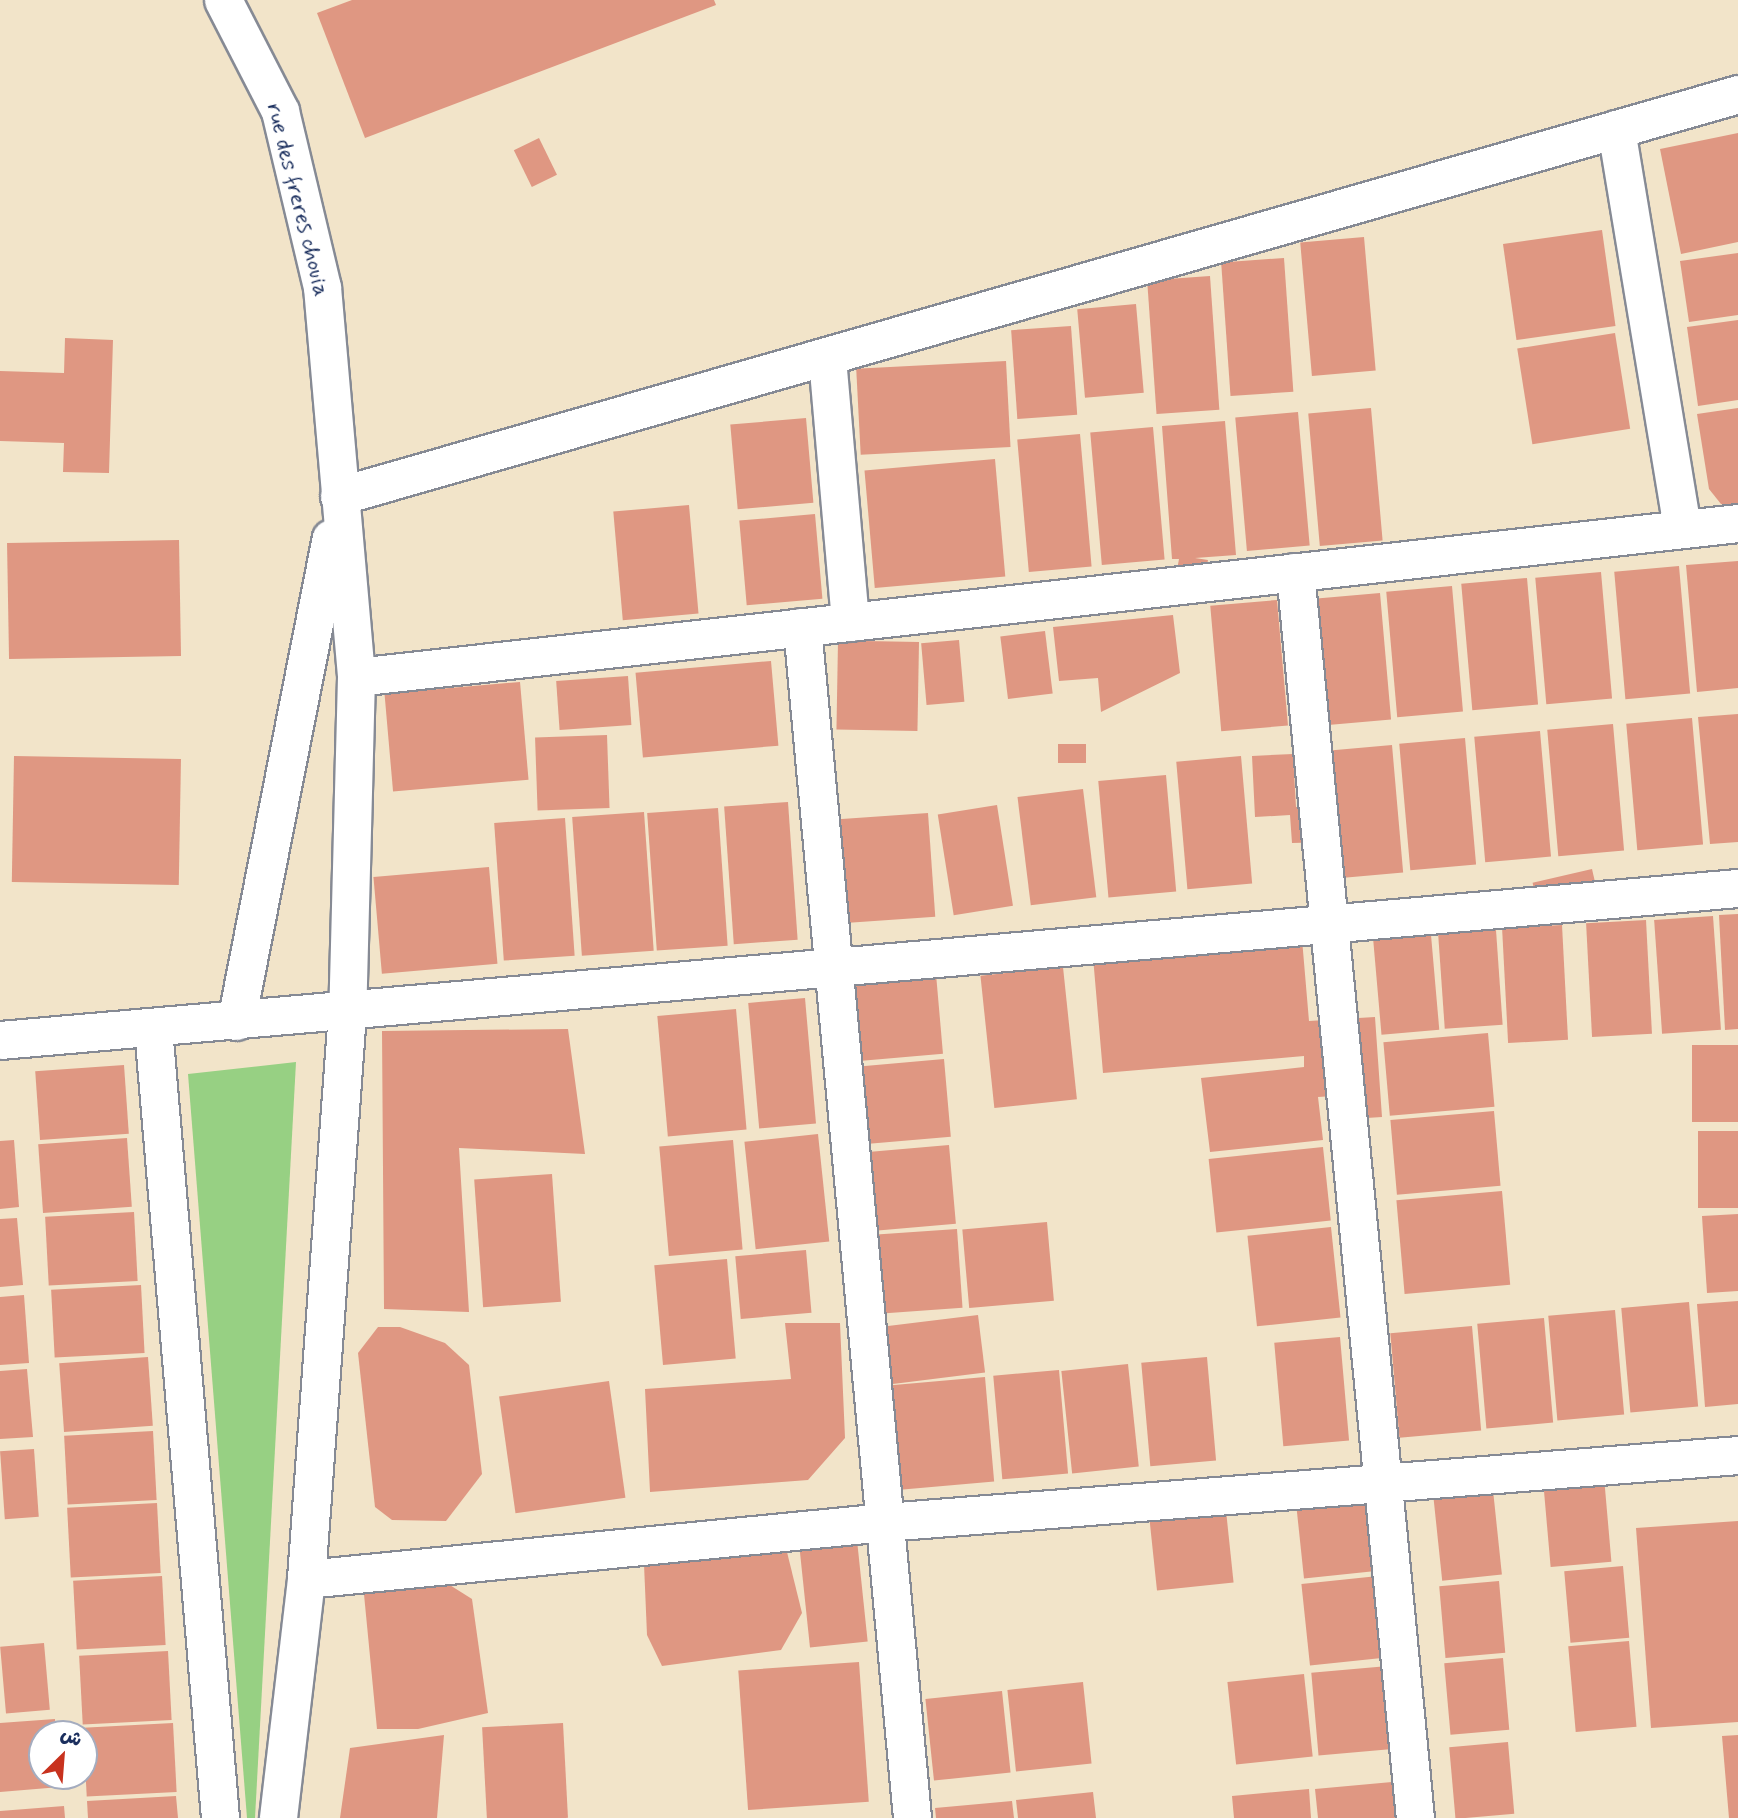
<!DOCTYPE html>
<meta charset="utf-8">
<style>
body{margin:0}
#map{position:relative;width:1738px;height:1818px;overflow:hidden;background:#f2e4c9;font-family:Mynerve,"Playpen Sans Arabic",sans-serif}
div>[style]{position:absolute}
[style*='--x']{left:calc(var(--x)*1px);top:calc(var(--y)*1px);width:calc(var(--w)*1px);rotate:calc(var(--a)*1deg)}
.green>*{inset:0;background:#97d083}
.building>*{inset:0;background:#df9782;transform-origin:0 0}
.roads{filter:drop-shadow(2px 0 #868a94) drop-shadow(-2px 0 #868a94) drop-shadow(0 2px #868a94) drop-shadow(0 -2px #868a94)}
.minor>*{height:37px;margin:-18.5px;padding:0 18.5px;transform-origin:18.5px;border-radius:18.5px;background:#fff}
span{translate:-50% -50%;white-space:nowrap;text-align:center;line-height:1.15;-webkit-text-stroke:5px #fff;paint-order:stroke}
.street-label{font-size:23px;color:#1b2f5e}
.north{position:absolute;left:28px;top:1720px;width:70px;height:70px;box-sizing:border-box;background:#fff;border:2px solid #a4acbf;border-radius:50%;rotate:25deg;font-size:19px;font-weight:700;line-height:28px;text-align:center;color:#1b2f5e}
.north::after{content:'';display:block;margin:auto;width:24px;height:32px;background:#c8321e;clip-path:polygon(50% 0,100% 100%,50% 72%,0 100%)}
</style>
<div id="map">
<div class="green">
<div style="clip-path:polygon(296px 1062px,255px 1818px,247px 1818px,188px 1074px)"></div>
</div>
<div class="building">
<div style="clip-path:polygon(352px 0,714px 0,716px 5px,365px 138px,317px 13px)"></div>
<div style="clip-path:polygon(1738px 133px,1738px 242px,1681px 254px,1660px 149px)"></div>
<div style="left:539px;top:138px;width:41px;height:28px;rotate:64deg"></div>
<div style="left:1602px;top:230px;width:97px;height:100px;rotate:82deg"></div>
<div style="left:1364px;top:237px;width:134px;height:64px;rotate:85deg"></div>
<div style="clip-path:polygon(1738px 253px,1738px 315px,1689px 322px,1680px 261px)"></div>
<div style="left:1284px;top:258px;width:134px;height:63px;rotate:86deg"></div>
<div style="left:1210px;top:276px;width:134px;height:63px;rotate:86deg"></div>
<div style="left:1136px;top:304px;width:89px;height:59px;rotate:85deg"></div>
<div style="clip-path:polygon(1738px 320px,1738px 400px,1698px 406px,1687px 327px)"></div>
<div style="left:1071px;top:326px;width:89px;height:60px;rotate:86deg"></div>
<div style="left:1615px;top:333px;width:97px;height:99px;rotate:81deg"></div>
<div style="clip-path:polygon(65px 338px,113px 340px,109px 473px,63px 472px,64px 443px,0 441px,0 371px,64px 373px)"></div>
<div style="left:1006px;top:361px;width:86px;height:150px;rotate:87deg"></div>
<div style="left:1371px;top:408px;width:133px;height:63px;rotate:85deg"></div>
<div style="clip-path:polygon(1738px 408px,1738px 508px,1721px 504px,1709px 489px,1697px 414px)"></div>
<div style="left:1298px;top:412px;width:134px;height:63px;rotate:85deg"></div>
<div style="left:806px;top:418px;width:85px;height:76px;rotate:85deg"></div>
<div style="clip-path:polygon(1225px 421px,1236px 555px,1195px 558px,1208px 560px,1200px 602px,1172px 597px,1179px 559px,1172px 559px,1162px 426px)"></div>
<div style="left:1153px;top:427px;width:133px;height:63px;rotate:85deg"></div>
<div style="left:1080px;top:434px;width:133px;height:63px;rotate:85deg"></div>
<div style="left:995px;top:459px;width:118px;height:131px;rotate:85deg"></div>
<div style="left:689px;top:505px;width:109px;height:76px;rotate:85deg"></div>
<div style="left:815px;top:514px;width:85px;height:76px;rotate:85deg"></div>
<div style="left:179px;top:540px;width:116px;height:172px;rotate:89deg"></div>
<div style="clip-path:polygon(1738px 561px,1738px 688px,1697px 692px,1686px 565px)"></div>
<div style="left:1679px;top:566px;width:128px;height:65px;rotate:85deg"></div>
<div style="left:1601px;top:572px;width:127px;height:66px;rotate:85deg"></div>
<div style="left:1527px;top:578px;width:127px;height:66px;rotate:85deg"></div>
<div style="left:1452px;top:586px;width:126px;height:66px;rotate:85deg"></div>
<div style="left:1380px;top:593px;width:127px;height:66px;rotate:85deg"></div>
<div style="left:1277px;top:600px;width:126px;height:67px;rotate:85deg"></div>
<div style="clip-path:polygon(1173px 615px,1180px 673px,1101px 712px,1098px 678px,1059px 681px,1053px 627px)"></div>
<div style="left:1045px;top:631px;width:63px;height:45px;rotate:83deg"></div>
<div style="left:959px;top:640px;width:62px;height:38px;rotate:85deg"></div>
<div style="left:919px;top:642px;width:89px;height:81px;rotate:91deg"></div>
<div style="left:771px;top:661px;width:85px;height:136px;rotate:85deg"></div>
<div style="left:628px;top:676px;width:49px;height:72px;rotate:86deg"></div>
<div style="left:520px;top:682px;width:98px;height:136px;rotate:85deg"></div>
<div style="clip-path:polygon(1738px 714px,1738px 842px,1710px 844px,1698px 717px)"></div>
<div style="left:1692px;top:718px;width:127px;height:66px;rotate:85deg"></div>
<div style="left:1613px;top:724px;width:127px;height:66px;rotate:85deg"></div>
<div style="left:1540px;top:731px;width:126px;height:66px;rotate:85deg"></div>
<div style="left:607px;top:735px;width:73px;height:72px;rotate:88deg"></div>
<div style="left:1465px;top:738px;width:127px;height:66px;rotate:85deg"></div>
<div style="left:1086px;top:744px;width:19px;height:28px;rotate:90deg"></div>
<div style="left:1392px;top:745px;width:128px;height:65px;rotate:85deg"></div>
<div style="clip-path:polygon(1293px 754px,1296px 807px,1330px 806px,1331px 842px,1292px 843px,1290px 815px,1255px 817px,1252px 756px)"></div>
<div style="left:14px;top:756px;width:167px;height:126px;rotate:1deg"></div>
<div style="left:1241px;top:756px;width:128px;height:65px;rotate:85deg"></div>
<div style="left:1166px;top:775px;width:117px;height:68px;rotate:85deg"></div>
<div style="left:1083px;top:789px;width:109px;height:66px;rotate:83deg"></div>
<div style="left:788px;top:802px;width:138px;height:64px;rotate:86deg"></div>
<div style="left:997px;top:805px;width:102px;height:60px;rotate:81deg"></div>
<div style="left:718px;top:808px;width:138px;height:71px;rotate:86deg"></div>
<div style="left:644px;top:812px;width:139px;height:72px;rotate:86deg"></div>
<div style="left:928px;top:813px;width:104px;height:90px;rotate:86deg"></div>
<div style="left:565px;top:818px;width:138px;height:71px;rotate:86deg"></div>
<div style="left:489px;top:867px;width:97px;height:116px;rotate:85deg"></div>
<div style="left:1592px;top:869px;width:27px;height:61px;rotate:77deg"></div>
<div style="clip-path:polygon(1738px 914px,1738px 1029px,1725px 1030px,1719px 915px)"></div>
<div style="left:1713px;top:916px;width:114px;height:59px;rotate:86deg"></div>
<div style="left:1646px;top:920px;width:114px;height:60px;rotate:87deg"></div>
<div style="left:1562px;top:925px;width:115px;height:60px;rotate:87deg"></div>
<div style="left:1496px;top:930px;width:95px;height:58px;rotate:86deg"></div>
<div style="left:1431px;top:935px;width:95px;height:58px;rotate:85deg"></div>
<div style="clip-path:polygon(1302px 939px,1309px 1021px,1375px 1017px,1382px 1117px,1335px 1120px,1334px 1096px,1318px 1097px,1323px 1140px,1210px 1152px,1201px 1078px,1304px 1067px,1304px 1056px,1103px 1073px,1093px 957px)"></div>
<div style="left:1063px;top:967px;width:133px;height:83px;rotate:84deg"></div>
<div style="left:936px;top:974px;width:80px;height:84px;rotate:85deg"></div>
<div style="left:805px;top:998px;width:126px;height:57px;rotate:85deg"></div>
<div style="left:736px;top:1009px;width:121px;height:79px;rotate:85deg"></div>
<div style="clip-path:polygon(568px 1029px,585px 1154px,459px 1148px,469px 1312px,384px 1309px,382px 1031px)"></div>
<div style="left:1488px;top:1033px;width:74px;height:105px;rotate:85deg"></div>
<div style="left:1738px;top:1045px;width:77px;height:46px;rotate:90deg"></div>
<div style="left:944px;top:1059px;width:78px;height:85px;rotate:85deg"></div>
<div style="left:124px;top:1065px;width:69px;height:89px;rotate:86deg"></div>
<div style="left:1494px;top:1111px;width:75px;height:104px;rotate:85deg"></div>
<div style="left:1738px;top:1131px;width:77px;height:40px;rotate:90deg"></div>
<div style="left:818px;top:1134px;width:108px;height:74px;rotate:84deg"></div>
<div style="left:127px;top:1138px;width:69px;height:89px;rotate:86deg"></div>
<div style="clip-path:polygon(14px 1140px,19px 1207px,0 1209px,0 1141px)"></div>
<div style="left:733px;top:1140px;width:110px;height:74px;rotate:85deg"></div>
<div style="left:949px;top:1145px;width:79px;height:84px;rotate:85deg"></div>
<div style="left:1323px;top:1147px;width:74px;height:115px;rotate:84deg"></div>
<div style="left:552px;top:1174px;width:128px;height:78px;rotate:86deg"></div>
<div style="left:1502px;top:1191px;width:94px;height:106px;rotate:85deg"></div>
<div style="left:134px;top:1212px;width:69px;height:89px;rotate:87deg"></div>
<div style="clip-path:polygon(1738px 1214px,1738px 1291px,1707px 1293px,1702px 1216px)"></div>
<div style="clip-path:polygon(17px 1218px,23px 1285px,0 1287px,0 1219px)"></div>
<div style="left:1047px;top:1222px;width:79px;height:85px;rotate:85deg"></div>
<div style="left:1331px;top:1227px;width:91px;height:84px;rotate:84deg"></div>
<div style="left:957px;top:1229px;width:79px;height:84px;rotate:86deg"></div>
<div style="left:806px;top:1250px;width:63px;height:71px;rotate:85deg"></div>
<div style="left:727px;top:1259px;width:100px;height:73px;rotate:85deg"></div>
<div style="left:141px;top:1285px;width:68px;height:90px;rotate:87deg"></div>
<div style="clip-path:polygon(24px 1295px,29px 1363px,0 1365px,0 1297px)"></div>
<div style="clip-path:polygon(1738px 1301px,1738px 1404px,1705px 1407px,1697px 1304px)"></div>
<div style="left:1689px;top:1302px;width:105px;height:68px;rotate:85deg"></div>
<div style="left:1615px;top:1310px;width:105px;height:67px;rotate:85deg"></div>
<div style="left:978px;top:1315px;width:58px;height:101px;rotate:83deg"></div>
<div style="left:1544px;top:1318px;width:105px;height:67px;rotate:85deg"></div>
<div style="clip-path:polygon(785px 1323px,840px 1323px,845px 1438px,808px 1480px,650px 1492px,645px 1389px,791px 1379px)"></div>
<div style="left:1472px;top:1326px;width:105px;height:82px;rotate:85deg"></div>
<div style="clip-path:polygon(378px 1327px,400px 1327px,445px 1343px,469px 1365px,482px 1474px,446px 1521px,392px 1520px,375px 1507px,358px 1353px)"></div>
<div style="left:1340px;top:1337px;width:104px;height:66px;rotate:85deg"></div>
<div style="left:148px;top:1357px;width:69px;height:89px;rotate:86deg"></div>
<div style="left:1207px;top:1357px;width:104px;height:66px;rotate:85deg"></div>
<div style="left:1128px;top:1364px;width:103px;height:67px;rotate:84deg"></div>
<div style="clip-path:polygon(27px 1369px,33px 1437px,0 1439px,0 1371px)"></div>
<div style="left:1059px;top:1370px;width:104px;height:66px;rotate:85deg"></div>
<div style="left:985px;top:1377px;width:105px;height:100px;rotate:85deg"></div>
<div style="left:609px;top:1381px;width:118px;height:111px;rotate:82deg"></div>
<div style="left:153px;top:1431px;width:69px;height:89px;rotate:87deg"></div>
<div style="left:34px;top:1449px;width:68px;height:34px;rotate:86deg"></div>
<div style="left:1604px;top:1477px;width:85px;height:61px;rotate:85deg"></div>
<div style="left:1372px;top:1489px;width:82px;height:77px;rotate:84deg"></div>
<div style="left:1493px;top:1490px;width:85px;height:60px;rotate:84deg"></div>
<div style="left:1225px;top:1501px;width:82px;height:77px;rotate:84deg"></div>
<div style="left:157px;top:1503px;width:70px;height:90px;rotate:87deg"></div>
<div style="clip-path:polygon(1738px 1521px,1738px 1722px,1651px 1728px,1636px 1528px)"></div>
<div style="left:857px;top:1540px;width:102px;height:58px;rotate:84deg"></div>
<div style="clip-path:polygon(786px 1548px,802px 1613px,781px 1650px,662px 1666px,647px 1635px,644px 1564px)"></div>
<div style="left:1623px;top:1566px;width:72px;height:59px;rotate:85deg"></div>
<div style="left:162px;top:1576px;width:69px;height:89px;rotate:87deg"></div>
<div style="left:1378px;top:1576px;width:82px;height:77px;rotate:84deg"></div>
<div style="left:1499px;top:1581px;width:72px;height:60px;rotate:85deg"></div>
<div style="clip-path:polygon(445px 1582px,472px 1599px,488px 1713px,418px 1729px,377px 1729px,363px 1584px)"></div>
<div style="left:1629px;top:1641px;width:86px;height:61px;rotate:85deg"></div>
<div style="left:44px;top:1643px;width:67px;height:44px;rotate:85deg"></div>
<div style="left:168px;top:1651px;width:69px;height:89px;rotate:87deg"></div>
<div style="left:1503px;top:1658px;width:72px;height:59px;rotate:85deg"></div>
<div style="left:859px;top:1662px;width:140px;height:121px;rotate:86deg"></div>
<div style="left:1388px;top:1666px;width:83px;height:77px;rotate:85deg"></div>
<div style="left:1304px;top:1674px;width:83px;height:77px;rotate:84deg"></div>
<div style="left:1083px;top:1682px;width:82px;height:76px;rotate:84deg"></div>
<div style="left:1002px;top:1691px;width:82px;height:77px;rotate:84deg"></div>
<div style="clip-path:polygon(55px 1719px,56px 1734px,42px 1734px,42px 1776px,59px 1776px,60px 1787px,0 1792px,0 1723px)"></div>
<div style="left:173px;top:1723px;width:69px;height:90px;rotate:87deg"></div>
<div style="left:563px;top:1723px;width:95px;height:81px;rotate:87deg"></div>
<div style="clip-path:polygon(444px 1735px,437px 1818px,340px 1818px,350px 1748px)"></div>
<div style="clip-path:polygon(1738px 1735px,1738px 1818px,1729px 1818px,1722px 1736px)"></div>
<div style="left:1508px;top:1742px;width:72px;height:59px;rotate:85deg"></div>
<div style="clip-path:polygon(1392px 1782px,1395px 1818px,1318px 1818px,1315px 1789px)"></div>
<div style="clip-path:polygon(1309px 1789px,1311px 1818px,1234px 1818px,1232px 1796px)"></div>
<div style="clip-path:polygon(1093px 1792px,1096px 1818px,1018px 1818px,1016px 1800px)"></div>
<div style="clip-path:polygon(176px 1796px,178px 1818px,88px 1818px,87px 1801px)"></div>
<div style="clip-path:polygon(1012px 1801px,1014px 1818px,936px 1818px,935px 1808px)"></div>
<div style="clip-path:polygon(64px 1806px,65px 1818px,0 1818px,0 1811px)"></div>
</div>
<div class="roads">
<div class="minor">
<div style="--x:223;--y:0;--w:125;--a:62.8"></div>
<div style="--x:280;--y:111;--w:181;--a:76.6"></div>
<div style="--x:322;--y:287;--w:391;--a:85"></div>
<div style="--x:356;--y:677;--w:335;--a:91.5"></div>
<div style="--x:347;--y:1012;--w:568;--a:94.14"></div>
<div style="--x:306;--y:1579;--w:241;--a:96.7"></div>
<div style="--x:1616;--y:129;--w:405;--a:80.6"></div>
<div style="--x:827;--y:358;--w:265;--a:85"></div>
<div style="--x:339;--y:496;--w:1456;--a:-16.03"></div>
<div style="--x:1295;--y:572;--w:1252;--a:84.5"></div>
<div style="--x:802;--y:627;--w:1196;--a:84.72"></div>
<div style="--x:356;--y:677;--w:1391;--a:-6.36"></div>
<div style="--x:236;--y:1021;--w:492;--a:-78.9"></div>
<div style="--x:153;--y:1028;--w:793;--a:85.15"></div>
<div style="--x:0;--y:1040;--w:1745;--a:-5"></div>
<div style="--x:306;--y:1579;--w:582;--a:-5.62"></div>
<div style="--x:885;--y:1522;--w:856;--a:-4.49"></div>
</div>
</div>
<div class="street-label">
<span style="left:297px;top:200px;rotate:76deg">rue des freres chouia</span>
</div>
<div class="north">ش</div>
</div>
